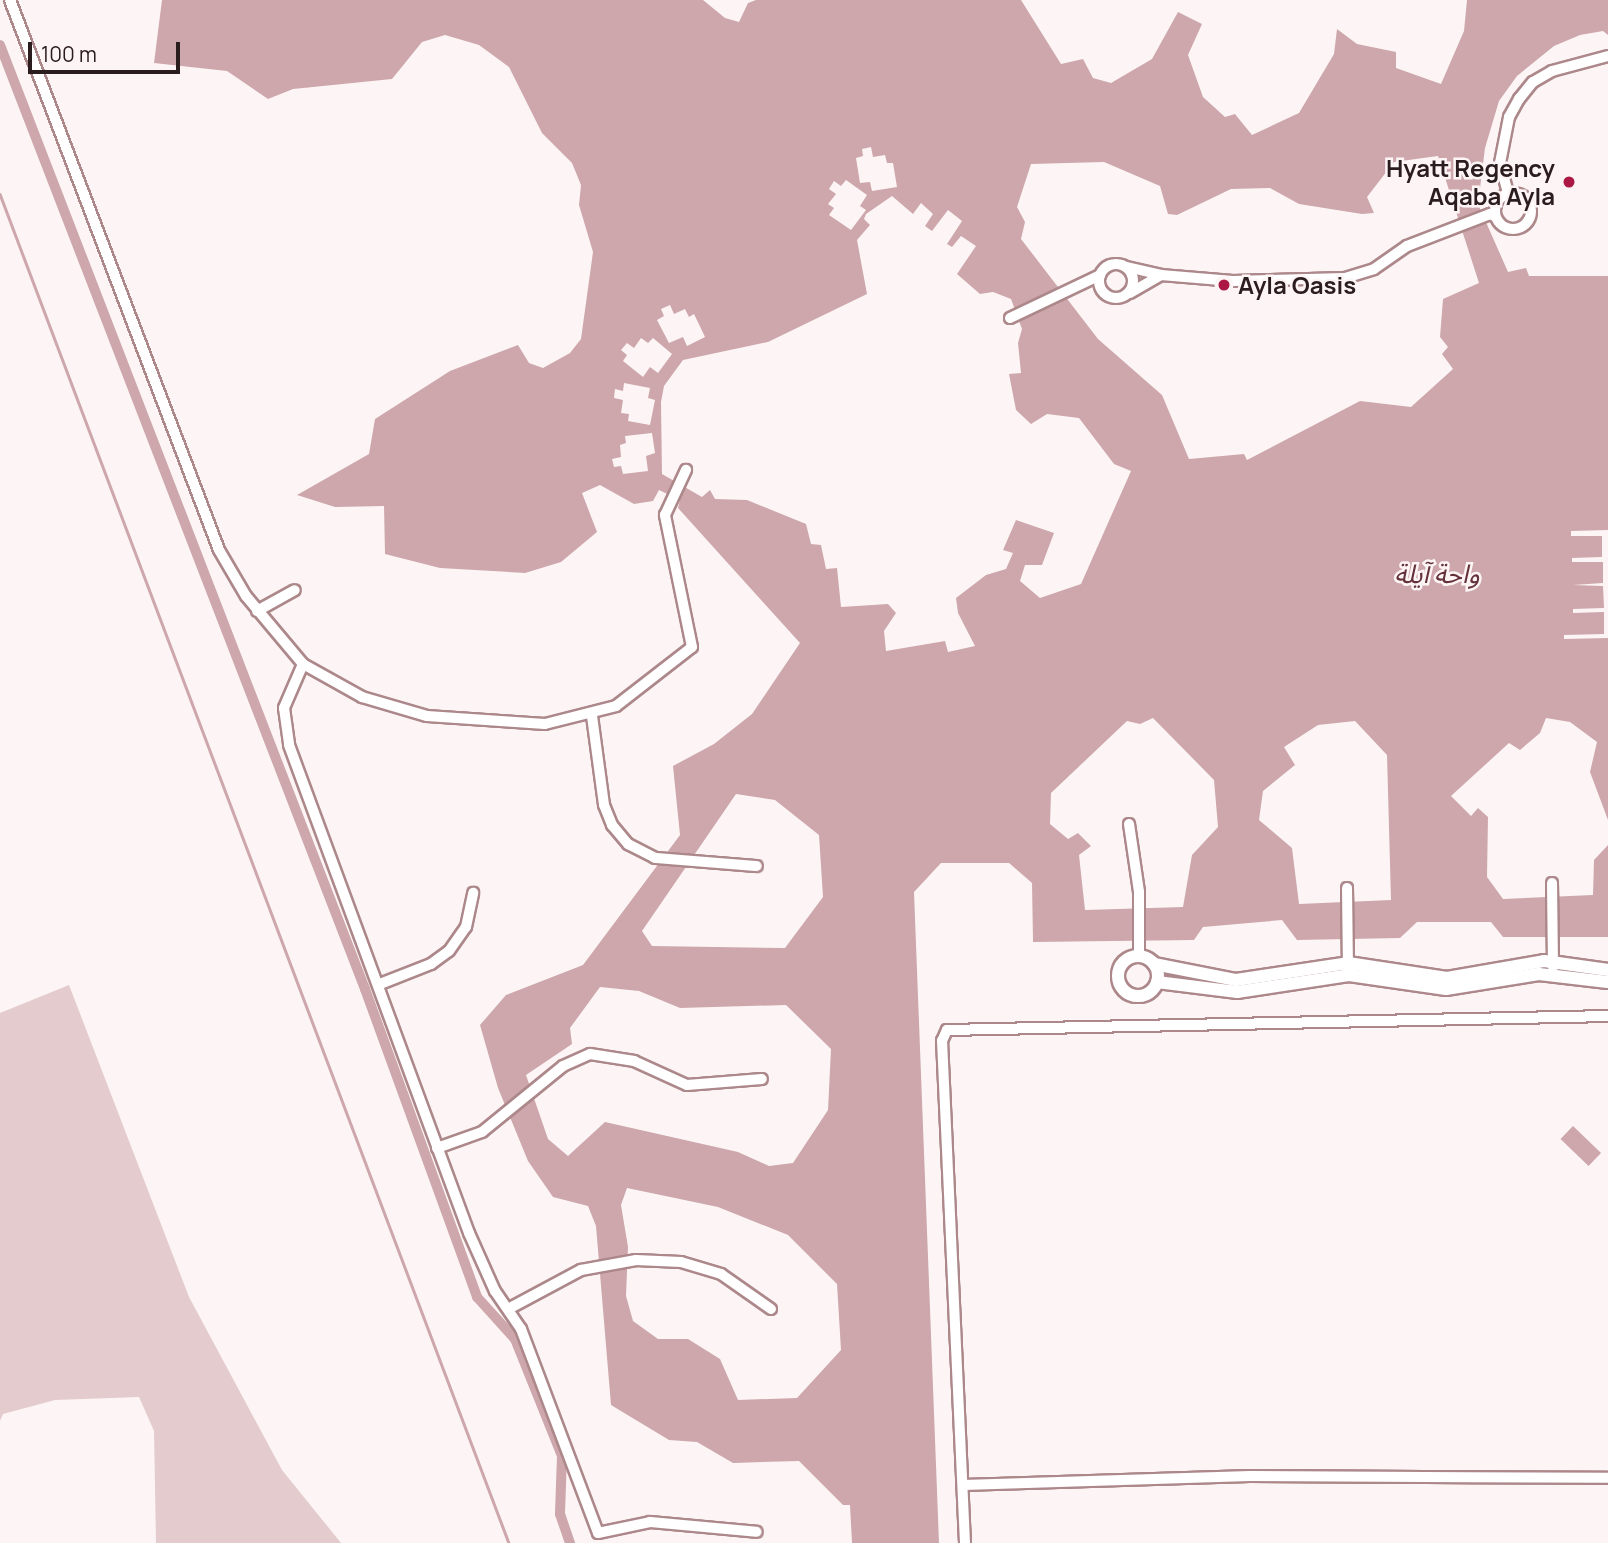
<!DOCTYPE html>
<meta charset="utf-8">
<style>
body{margin:0}
#map{position:relative;width:1608px;height:1543px;overflow:hidden;background:#fdf5f5;font-family:Manrope,"Noto Sans Arabic",sans-serif}
div>[style]{position:absolute}
[style*='--x']{left:calc(var(--x)*1px);top:calc(var(--y)*1px);width:calc(var(--w)*1px);rotate:calc(var(--a)*1deg)}
.green>*{inset:0;background:#e4cbcd}
.water>*{inset:0;background:#cda7ab;transform-origin:0 0}
.pier>*{inset:0;background:#fdf5f5}
.stream>*{height:2.5px;margin:-1.25px;padding:0 1.25px;transform-origin:1.25px;border-radius:1.25px;background:#cda7ab}
.canal>*{height:10px;margin:-5px;padding:0 5px;transform-origin:5px;border-radius:5px;background:#cda7ab}
.roads{filter:drop-shadow(2px 0 #ad888b) drop-shadow(-2px 0 #ad888b) drop-shadow(0 2px #ad888b) drop-shadow(0 -2px #ad888b)}
.minor>*{height:10px;margin:-5px;padding:0 5px;transform-origin:5px;border-radius:5px;background:#fff}
.minor>.ring{margin:-5px;padding:0;box-sizing:content-box;background:none;border:10px solid #fff;border-radius:50%}
.tertiary>*{height:12px;margin:-6px;padding:0 6px;transform-origin:6px;border-radius:6px;background:#fff}
.tertiary>.ring{margin:-6px;padding:0;box-sizing:content-box;background:none;border:12px solid #fff;border-radius:50%}
.dots>*{width:19px;height:19px;translate:-50% -50%;box-sizing:border-box;border:4px solid #fdf5f5;border-radius:50%}
span{translate:-50% -50%;white-space:nowrap;text-align:center;line-height:1.15;-webkit-text-stroke:5px #fdf5f5;paint-order:stroke}
.poi-label{font-size:24px;color:#2b1c1e;font-weight:700}
.right{translate:-100% -50%;text-align:right}
.left{translate:0 -50%;text-align:left}
.water-label{font-size:26px;color:#643139;font-style:italic}
.scale{position:absolute;left:28px;top:42px;width:152px;height:32px;box-sizing:border-box;border:4px solid #2b1c1e;border-top:0;padding-left:9px;font-size:21px;line-height:24px;white-space:nowrap;color:#2b1c1e;-webkit-text-stroke:5px #fdf5f5;paint-order:stroke}
</style>
<div id="map">
<div class="green">
<div style="clip-path:polygon(69px 985px,189px 1297px,282px 1470px,341px 1543px,156px 1543px,154px 1431px,139px 1397px,55px 1400px,3px 1414px,0 1421px,0 1013px)"></div>
</div>
<div class="water">
<div style="clip-path:polygon(evenodd,162px 0,703px 0,725px 18px,739px 22px,748px 3px,756px 0,1021px 0,1061px 64px,1083px 59px,1093px 78px,1111px 83px,1152px 59px,1178px 12px,1202px 24px,1188px 55px,1203px 97px,1225px 117px,1235px 114px,1252px 135px,1299px 113px,1334px 54px,1337px 29px,1357px 44px,1396px 52px,1396px 68px,1441px 84px,1464px 31px,1467px 0,1608px 0,1608px 35px,1603px 31px,1580px 35px,1554px 46px,1517px 76px,1499px 101px,1485px 148px,1478px 204px,1508px 272px,1526px 268px,1529px 276px,1608px 276px,1608px 820px,1590px 772px,1597px 742px,1570px 722px,1546px 718px,1540px 733px,1520px 750px,1509px 743px,1451px 796px,1471px 816px,1478px 808px,1488px 817px,1487px 877px,1503px 899px,1593px 895px,1594px 860px,1608px 845px,1608px 937px,1503px 937px,1491px 922px,1417px 922px,1400px 938px,1297px 940px,1282px 920px,1203px 927px,1194px 940px,1033px 942px,1032px 883px,1009px 863px,941px 863px,914px 892px,939px 1543px,852px 1543px,850px 1505px,843px 1505px,799px 1461px,733px 1463px,697px 1442px,669px 1440px,611px 1405px,596px 1226px,588px 1206px,553px 1197px,528px 1161px,498px 1088px,480px 1025px,506px 995px,583px 965px,680px 835px,673px 766px,714px 744px,752px 714px,800px 643px,678px 508px,680px 500px,659px 490px,653px 501px,634px 504px,600px 485px,582px 493px,597px 532px,561px 562px,525px 573px,440px 568px,385px 554px,384px 506px,335px 507px,297px 495px,369px 454px,375px 419px,450px 371px,518px 345px,529px 363px,543px 368px,570px 353px,581px 339px,593px 252px,579px 205px,581px 185px,572px 163px,542px 133px,509px 67px,479px 45px,445px 35px,422px 42px,392px 79px,293px 89px,268px 99px,227px 71px,154px 63px,162px 0,871px 147px,873px 157px,885px 155px,887px 163px,893px 163px,897px 187px,872px 191px,870px 182px,860px 183px,856px 158px,863px 156px,862px 149px,871px 147px,162px 0,1438px 156px,1479px 283px,1443px 299px,1440px 337px,1448px 347px,1442px 354px,1453px 369px,1411px 407px,1360px 401px,1247px 460px,1244px 454px,1189px 459px,1162px 395px,1098px 339px,1021px 239px,1025px 222px,1017px 207px,1031px 164px,1104px 162px,1160px 186px,1168px 214px,1177px 215px,1231px 189px,1270px 188px,1299px 204px,1362px 214px,1374px 213px,1367px 197px,1394px 162px,1438px 156px,162px 0,846px 180px,867px 195px,860px 206px,866px 210px,851px 230px,829px 215px,834px 208px,828px 204px,836px 194px,829px 189px,834px 181px,841px 186px,846px 180px,162px 0,892px 196px,913px 214px,921px 203px,933px 214px,925px 226px,932px 231px,948px 210px,962px 221px,947px 244px,952px 247px,961px 236px,976px 246px,957px 274px,980px 294px,993px 292px,1011px 299px,1022px 329px,1018px 343px,1021px 373px,1009px 374px,1016px 410px,1031px 424px,1047px 414px,1079px 418px,1114px 464px,1131px 471px,1081px 584px,1040px 598px,1020px 581px,1025px 565px,1042px 565px,1054px 533px,1016px 520px,1003px 550px,1013px 553px,1006px 569px,986px 575px,956px 598px,958px 613px,975px 646px,948px 652px,945px 641px,886px 651px,884px 631px,896px 613px,888px 604px,841px 607px,837px 568px,826px 569px,821px 545px,811px 544px,806px 524px,747px 500px,715px 499px,710px 490px,702px 497px,662px 474px,661px 402px,664px 386px,683px 360px,768px 342px,867px 294px,857px 240px,870px 225px,864px 219px,866px 214px,892px 196px,162px 0,670px 305px,674px 314px,685px 309px,689px 317px,694px 314px,705px 337px,687px 346px,683px 337px,669px 343px,657px 320px,664px 316px,661px 309px,670px 305px,162px 0,641px 338px,648px 343px,653px 338px,672px 354px,658px 373px,650px 367px,643px 377px,623px 361px,627px 355px,621px 350px,627px 343px,634px 348px,641px 338px,162px 0,624px 383px,650px 388px,648px 398px,655px 400px,650px 425px,628px 421px,629px 414px,621px 413px,623px 400px,614px 398px,615px 389px,623px 391px,624px 383px,162px 0,652px 433px,655px 453px,646px 456px,648px 471px,623px 474px,621px 466px,614px 467px,612px 459px,621px 457px,620px 445px,626px 443px,625px 436px,652px 433px,162px 0,1153px 718px,1214px 780px,1218px 827px,1192px 855px,1183px 907px,1085px 910px,1079px 855px,1091px 846px,1078px 833px,1068px 839px,1050px 824px,1051px 793px,1127px 721px,1140px 724px,1153px 718px,162px 0,1355px 721px,1387px 755px,1391px 900px,1299px 904px,1292px 848px,1259px 820px,1263px 791px,1295px 765px,1284px 747px,1318px 725px,1355px 721px,162px 0,736px 794px,775px 800px,819px 835px,823px 897px,785px 948px,652px 946px,642px 931px,736px 794px,162px 0,600px 987px,639px 991px,680px 1008px,786px 1005px,831px 1049px,828px 1110px,793px 1163px,769px 1166px,738px 1152px,605px 1122px,568px 1156px,548px 1139px,526px 1075px,572px 1044px,570px 1028px,600px 987px,162px 0,627px 1188px,718px 1207px,788px 1235px,837px 1284px,841px 1350px,797px 1398px,738px 1400px,720px 1359px,688px 1339px,658px 1339px,633px 1321px,626px 1296px,628px 1247px,621px 1205px,627px 1188px)"></div>
<div style="left:1573px;top:1126px;width:39px;height:18px;rotate:44deg"></div>
</div>
<div class="pier">
<div style="clip-path:polygon(1608px 530px,1608px 638px,1564px 639px,1564px 635px,1604px 634px,1604px 612px,1573px 613px,1573px 609px,1604px 608px,1603px 586px,1573px 585px,1603px 583px,1603px 562px,1572px 562px,1572px 558px,1602px 557px,1602px 536px,1571px 536px,1571px 531px)"></div>
</div>
<div class="stream">
<div style="--x:0;--y:194;--w:1442;--a:69.33"></div>
</div>
<div class="canal">
<div style="--x:0;--y:45;--w:1012;--a:68.86"></div>
<div style="--x:365;--y:989;--w:328;--a:70"></div>
<div style="--x:477;--y:1297;--w:57;--a:47.9"></div>
<div style="--x:515;--y:1339;--w:126;--a:68.1"></div>
<div style="--x:562;--y:1456;--w:58;--a:92"></div>
<div style="--x:560;--y:1514;--w:31;--a:71"></div>
</div>
<div class="roads">
<div class="minor">
<div style="--x:10;--y:0;--w:588;--a:69.19"></div>
<div style="--x:219;--y:550;--w:53;--a:59.6"></div>
<div style="--x:246;--y:596;--w:89;--a:50"></div>
<div style="--x:303;--y:664;--w:68;--a:29.2"></div>
<div style="--x:362;--y:697;--w:68;--a:16.3"></div>
<div style="--x:427;--y:716;--w:118;--a:3.9"></div>
<div style="--x:545;--y:724;--w:73;--a:-14.2"></div>
<div style="--x:616;--y:706;--w:96;--a:-37.8"></div>
<div style="--x:692;--y:647;--w:135;--a:-101.6"></div>
<div style="--x:665;--y:515;--w:50;--a:-65"></div>
<div class="ring" style="left:1495px;top:193px;width:26px;height:26px"></div>
<div style="--x:1508;--y:193;--w:31;--a:-105"></div>
<div style="--x:1500;--y:163;--w:47;--a:-78.9"></div>
<div style="--x:1509;--y:117;--w:21;--a:-61"></div>
<div style="--x:1519;--y:99;--w:22;--a:-51"></div>
<div style="--x:1533;--y:82;--w:22;--a:-30"></div>
<div style="--x:1552;--y:71;--w:58;--a:-15"></div>
<div class="ring" style="left:1099px;top:264px;width:24px;height:24px"></div>
<div style="--x:1127;--y:267;--w:35;--a:13"></div>
<div style="--x:1161;--y:275;--w:72;--a:4.8"></div>
<div style="--x:1233;--y:281;--w:112;--a:-1.5"></div>
<div style="--x:1345;--y:278;--w:30;--a:-17"></div>
<div style="--x:1374;--y:269;--w:40;--a:-34.9"></div>
<div style="--x:1407;--y:246;--w:89;--a:-21.1"></div>
<div style="--x:1490;--y:214;--w:5;--a:22"></div>
<div style="--x:1130;--y:293;--w:36;--a:-30"></div>
<div style="--x:1010;--y:318;--w:100;--a:-25.5"></div>
<div style="--x:257;--y:611;--w:43;--a:-28.9"></div>
<div style="--x:303;--y:664;--w:48;--a:113.4"></div>
<div style="--x:284;--y:708;--w:37;--a:82"></div>
<div style="--x:289;--y:745;--w:520;--a:69.75"></div>
<div style="--x:469;--y:1233;--w:64;--a:65.9"></div>
<div style="--x:495;--y:1291;--w:46;--a:55.6"></div>
<div style="--x:521;--y:1329;--w:218;--a:69.3"></div>
<div style="--x:598;--y:1533;--w:53;--a:-11.9"></div>
<div style="--x:650;--y:1522;--w:107;--a:5.3"></div>
<div style="--x:592;--y:716;--w:90;--a:82.3"></div>
<div style="--x:604;--y:805;--w:22;--a:68"></div>
<div style="--x:612;--y:825;--w:25;--a:50"></div>
<div style="--x:628;--y:844;--w:30;--a:27"></div>
<div style="--x:655;--y:858;--w:102;--a:4.5"></div>
<div style="--x:1129;--y:824;--w:69;--a:81.6"></div>
<div style="--x:1139;--y:892;--w:64;--a:90"></div>
<div style="--x:1552;--y:883;--w:84;--a:89.3"></div>
<div style="--x:1347;--y:888;--w:81;--a:89.3"></div>
<div style="--x:380;--y:984;--w:55;--a:-21.4"></div>
<div style="--x:431;--y:964;--w:22;--a:-36"></div>
<div style="--x:449;--y:951;--w:29;--a:-55"></div>
<div style="--x:466;--y:927;--w:35;--a:-78"></div>
<div style="--x:437;--y:1148;--w:48;--a:-19.6"></div>
<div style="--x:482;--y:1132;--w:104;--a:-39.2"></div>
<div style="--x:563;--y:1066;--w:30;--a:-24"></div>
<div style="--x:590;--y:1054;--w:45;--a:9"></div>
<div style="--x:634;--y:1061;--w:58;--a:24.4"></div>
<div style="--x:687;--y:1085;--w:75;--a:-4.6"></div>
<div style="--x:510;--y:1308;--w:81;--a:-28.2"></div>
<div style="--x:581;--y:1270;--w:56;--a:-10.3"></div>
<div style="--x:636;--y:1260;--w:45;--a:2.5"></div>
<div style="--x:681;--y:1262;--w:42;--a:16.7"></div>
<div style="--x:721;--y:1274;--w:61;--a:35"></div>
<div style="--x:963;--y:1485;--w:287;--a:-1.8"></div>
<div style="--x:1250;--y:1476;--w:358;--a:0.3"></div>
<div style="--x:965;--y:1543;--w:503;--a:-92.62"></div>
<div style="--x:942;--y:1041;--w:12;--a:-66"></div>
<div style="--x:947;--y:1030;--w:661;--a:-1.21"></div>
</div>
<div class="tertiary">
<div class="ring" style="left:1118px;top:956px;width:28px;height:28px"></div>
<div style="--x:1154;--y:964;--w:84;--a:11"></div>
<div style="--x:1236;--y:980;--w:113;--a:-8.6"></div>
<div style="--x:1348;--y:963;--w:100;--a:8.6"></div>
<div style="--x:1447;--y:978;--w:98;--a:-9.9"></div>
<div style="--x:1544;--y:961;--w:65;--a:8"></div>
<div style="--x:1157;--y:982;--w:81;--a:7.1"></div>
<div style="--x:1237;--y:992;--w:113;--a:-8.6"></div>
<div style="--x:1349;--y:975;--w:98;--a:8.2"></div>
<div style="--x:1446;--y:989;--w:94;--a:-9.2"></div>
<div style="--x:1539;--y:974;--w:69;--a:6.6"></div>
</div>
</div>
<div class="dots">
<div style="left:1569px;top:182px;background:#ac1844"></div>
<div style="left:1224px;top:285px;background:#ac1844"></div>
</div>
<div class="poi-label">
<span class="right" style="left:1555px;top:182px">Hyatt Regency<br>Aqaba Ayla</span>
<span class="left" style="left:1238px;top:285px">Ayla Oasis</span>
</div>
<div class="water-label">
<span style="left:1437px;top:574px">واحة آيلة</span>
</div>
<div class="scale">100 m</div>
</div>
